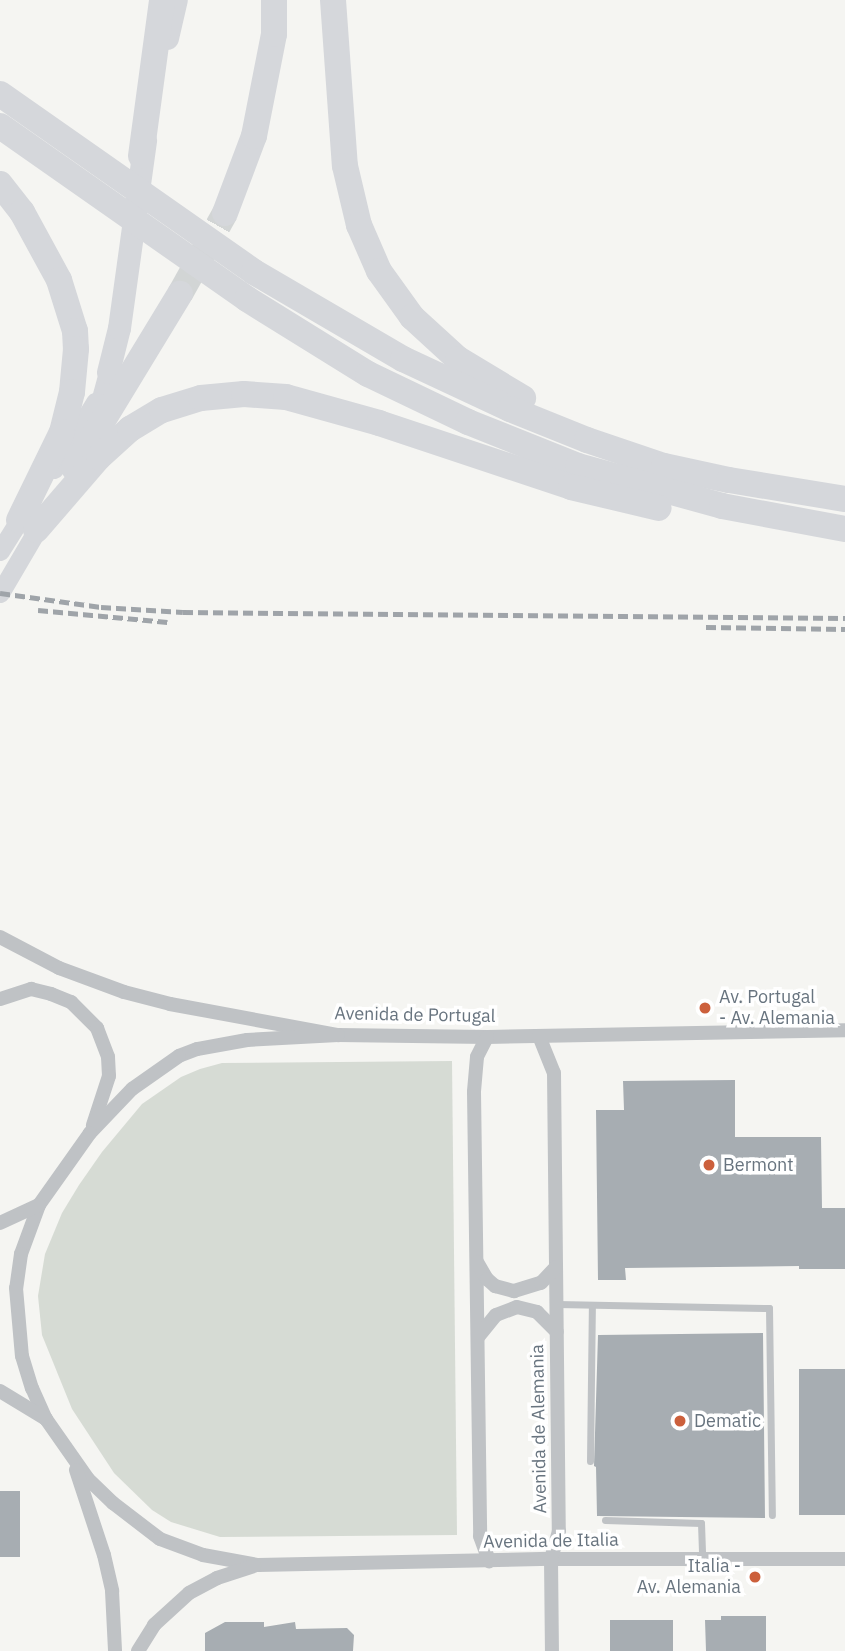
<!DOCTYPE html>
<style>
body{margin:0}
#map{position:relative;width:845px;height:1651px;overflow:hidden;background:#f5f5f2;font-family:"IBM Plex Sans",sans-serif}
div>[style]{position:absolute}
[style*='--x']{left:calc(var(--x)*1px);top:calc(var(--y)*1px);width:calc(var(--w)*1px);rotate:calc(var(--a)*1deg)}
.green>*{inset:0;background:#d6dbd4}
.building>*{inset:0;background:#a7adb2;transform-origin:0 0}
.motorway-tunnel>*{height:26px;margin-top:-13px;transform-origin:0;background:repeating-linear-gradient(90deg,#d2d5d5 0 26px,transparent 0 39px)}
.service>*{height:7px;margin:-3.5px;padding:0 3.5px;transform-origin:3.5px;border-radius:3.5px;background:#bfc2c5}
.minor>*{height:14px;margin:-7px;padding:0 7px;transform-origin:7px;border-radius:7px;background:#bfc2c5}
.secondary>*{height:19px;margin:-9.5px;padding:0 9.5px;transform-origin:9.5px;border-radius:9.5px;background:#d5d7db}
.trunk>*{height:23px;margin:-11.5px;padding:0 11.5px;transform-origin:11.5px;border-radius:11.5px;background:#d5d7db}
.motorway>*{height:26px;margin:-13px;padding:0 13px;transform-origin:13px;border-radius:13px;background:#d5d7db}
.rail>*{height:5px;margin-top:-2.5px;transform-origin:0;background:repeating-linear-gradient(90deg,#9fa4a9 0 10px,transparent 0 15px)}
.dots>*{width:19px;height:19px;translate:-50% -50%;box-sizing:border-box;border:4px solid #fff;border-radius:50%}
span{translate:-50% -50%;white-space:nowrap;text-align:center;line-height:1.15;-webkit-text-stroke:7px #fff;paint-order:stroke}
.poi-label{font-size:18px;color:#68747f}
.left{translate:0 -50%;text-align:left}
.right{translate:-100% -50%;text-align:right}
.street-label{font-size:18px;color:#68747f}
</style>
<div id="map">
<div class="green">
<div style="clip-path:polygon(452px 1061px,457px 1535px,220px 1537px,171px 1522px,152px 1510px,114px 1473px,72px 1409px,42px 1335px,38px 1296px,45px 1254px,62px 1213px,79px 1185px,102px 1152px,142px 1104px,181px 1077px,200px 1069px,222px 1063px)"></div>
</div>
<div class="building">
<div style="clip-path:polygon(735px 1080px,735px 1137px,821px 1137px,822px 1208px,845px 1208px,845px 1269px,799px 1269px,799px 1266px,625px 1268px,626px 1280px,598px 1280px,596px 1110px,624px 1110px,623px 1081px)"></div>
<div style="clip-path:polygon(763px 1333px,765px 1518px,597px 1516px,596px 1467px,594px 1466px,598px 1335px)"></div>
<div style="left:799px;top:1369px;width:46px;height:146px"></div>
<div style="left:0;top:1491px;width:20px;height:66px"></div>
<div style="clip-path:polygon(721px 1616px,766px 1616px,766px 1651px,706px 1651px,705px 1620px,721px 1620px)"></div>
<div style="left:673px;top:1620px;width:31px;height:63px;rotate:90deg"></div>
<div style="clip-path:polygon(225px 1622px,264px 1622px,264px 1627px,295px 1622px,296px 1629px,347px 1628px,354px 1635px,353px 1651px,205px 1651px,205px 1633px)"></div>
</div>
<div class="motorway-tunnel">
<div style="--x:180;--y:294;--w:93;--a:-60.9"></div>
</div>
<div class="service">
<div style="--x:557;--y:1304;--w:212;--a:1.1"></div>
<div style="--x:769;--y:1308;--w:207;--a:89.2"></div>
<div style="--x:590;--y:1461;--w:156;--a:-89.3"></div>
<div style="--x:605;--y:1520;--w:96;--a:1.8"></div>
<div style="--x:701;--y:1523;--w:36;--a:88"></div>
</div>
<div class="minor">
<div style="--x:0;--y:937;--w:67;--a:27.7"></div>
<div style="--x:59;--y:968;--w:69;--a:20.3"></div>
<div style="--x:124;--y:992;--w:48;--a:14.6"></div>
<div style="--x:170;--y:1004;--w:171;--a:10.5"></div>
<div style="--x:338;--y:1035;--w:149;--a:0.8"></div>
<div style="--x:487;--y:1037;--w:358;--a:-1.1"></div>
<div style="--x:0;--y:999;--w:33;--a:-18"></div>
<div style="--x:31;--y:989;--w:21;--a:14"></div>
<div style="--x:51;--y:994;--w:22;--a:22"></div>
<div style="--x:71;--y:1002;--w:37;--a:45"></div>
<div style="--x:97;--y:1028;--w:31;--a:69"></div>
<div style="--x:108;--y:1057;--w:19;--a:87"></div>
<div style="--x:109;--y:1076;--w:52;--a:108.1"></div>
<div style="--x:338;--y:1035;--w:91;--a:176.9"></div>
<div style="--x:247;--y:1040;--w:51;--a:169.8"></div>
<div style="--x:197;--y:1049;--w:19;--a:159"></div>
<div style="--x:179;--y:1056;--w:57;--a:144.9"></div>
<div style="--x:132;--y:1089;--w:61;--a:133.7"></div>
<div style="--x:90;--y:1133;--w:88;--a:125.3"></div>
<div style="--x:39;--y:1205;--w:52;--a:110.2"></div>
<div style="--x:21;--y:1254;--w:34;--a:98"></div>
<div style="--x:16;--y:1288;--w:68;--a:85"></div>
<div style="--x:22;--y:1356;--w:34;--a:73"></div>
<div style="--x:32;--y:1388;--w:34;--a:66"></div>
<div style="--x:46;--y:1419;--w:73;--a:55"></div>
<div style="--x:88;--y:1479;--w:35;--a:44"></div>
<div style="--x:113;--y:1503;--w:59;--a:37.5"></div>
<div style="--x:160;--y:1539;--w:46;--a:20.4"></div>
<div style="--x:203;--y:1555;--w:56;--a:10.3"></div>
<div style="--x:258;--y:1565;--w:293;--a:-1.2"></div>
<div style="--x:551;--y:1559;--w:294;--a:0"></div>
<div style="--x:539;--y:1036;--w:40;--a:68"></div>
<div style="--x:554;--y:1073;--w:458;--a:89.4"></div>
<div style="--x:559;--y:1531;--w:29;--a:106"></div>
<div style="--x:551;--y:1559;--w:92;--a:89.4"></div>
<div style="--x:487;--y:1037;--w:22;--a:117"></div>
<div style="--x:477;--y:1057;--w:35;--a:95"></div>
<div style="--x:474;--y:1092;--w:444;--a:89.2"></div>
<div style="--x:480;--y:1536;--w:27;--a:70"></div>
<div style="--x:0;--y:1223;--w:43;--a:-24.8"></div>
<div style="--x:477;--y:1262;--w:20;--a:60"></div>
<div style="--x:487;--y:1279;--w:11;--a:41"></div>
<div style="--x:495;--y:1286;--w:20;--a:15"></div>
<div style="--x:514;--y:1291;--w:28;--a:-17"></div>
<div style="--x:541;--y:1283;--w:22;--a:-47"></div>
<div style="--x:478;--y:1337;--w:28;--a:-51"></div>
<div style="--x:496;--y:1315;--w:22;--a:-21"></div>
<div style="--x:517;--y:1307;--w:21;--a:14"></div>
<div style="--x:537;--y:1312;--w:28;--a:45"></div>
<div style="--x:0;--y:1391;--w:54;--a:31.3"></div>
<div style="--x:76;--y:1470;--w:89;--a:71.8"></div>
<div style="--x:104;--y:1555;--w:37;--a:77"></div>
<div style="--x:112;--y:1591;--w:60;--a:87.1"></div>
<div style="--x:138;--y:1651;--w:31;--a:-58"></div>
<div style="--x:154;--y:1625;--w:47;--a:-42.4"></div>
<div style="--x:189;--y:1593;--w:32;--a:-28"></div>
<div style="--x:217;--y:1578;--w:39;--a:-18"></div>
</div>
<div class="secondary">
<div style="--x:95;--y:420;--w:50;--a:-74.8"></div>
<div style="--x:54;--y:469;--w:79;--a:-58.5"></div>
<div style="--x:0;--y:551;--w:47;--a:-58"></div>
<div style="--x:0;--y:593;--w:87;--a:-59.6"></div>
</div>
<div class="trunk">
<div style="--x:167;--y:38;--w:39;--a:-77"></div>
<div style="--x:108;--y:372;--w:45;--a:-76"></div>
<div style="--x:119;--y:328;--w:190;--a:-82.1"></div>
</div>
<div class="motorway">
<div style="--x:333;--y:0;--w:166;--a:85.9"></div>
<div style="--x:345;--y:166;--w:61;--a:76.7"></div>
<div style="--x:359;--y:225;--w:50;--a:66.5"></div>
<div style="--x:379;--y:271;--w:57;--a:54.3"></div>
<div style="--x:412;--y:317;--w:62;--a:42.4"></div>
<div style="--x:458;--y:359;--w:76;--a:31"></div>
<div style="--x:0;--y:94;--w:310;--a:35"></div>
<div style="--x:254;--y:272;--w:173;--a:30.3"></div>
<div style="--x:403;--y:359;--w:118;--a:25"></div>
<div style="--x:510;--y:409;--w:83;--a:21.9"></div>
<div style="--x:587;--y:440;--w:81;--a:18.7"></div>
<div style="--x:664;--y:466;--w:66;--a:12.2"></div>
<div style="--x:729;--y:480;--w:118;--a:9.3"></div>
<div style="--x:0;--y:126;--w:302;--a:35"></div>
<div style="--x:247;--y:299;--w:142;--a:31.8"></div>
<div style="--x:368;--y:374;--w:111;--a:25.6"></div>
<div style="--x:468;--y:422;--w:118;--a:21.8"></div>
<div style="--x:578;--y:466;--w:149;--a:15.5"></div>
<div style="--x:722;--y:506;--w:125;--a:10.6"></div>
<div style="--x:141;--y:156;--w:157;--a:-82.3"></div>
<div style="--x:0;--y:184;--w:36;--a:52"></div>
<div style="--x:22;--y:212;--w:77;--a:61.4"></div>
<div style="--x:59;--y:280;--w:53;--a:72.6"></div>
<div style="--x:75;--y:331;--w:18;--a:87"></div>
<div style="--x:76;--y:349;--w:43;--a:95.3"></div>
<div style="--x:72;--y:392;--w:41;--a:104"></div>
<div style="--x:62;--y:432;--w:98;--a:116"></div>
<div style="--x:225;--y:213;--w:82;--a:-69.4"></div>
<div style="--x:254;--y:136;--w:104;--a:-78.9"></div>
<div style="--x:274;--y:34;--w:34;--a:-90"></div>
<div style="--x:74;--y:468;--w:204;--a:-58.7"></div>
<div style="--x:36;--y:530;--w:96;--a:-49.2"></div>
<div style="--x:99;--y:457;--w:42;--a:-42.1"></div>
<div style="--x:130;--y:429;--w:37;--a:-31"></div>
<div style="--x:162;--y:410;--w:41;--a:-17.1"></div>
<div style="--x:201;--y:398;--w:43;--a:-5.3"></div>
<div style="--x:244;--y:394;--w:42;--a:4.1"></div>
<div style="--x:286;--y:397;--w:97;--a:15.6"></div>
<div style="--x:379;--y:423;--w:202;--a:18.4"></div>
<div style="--x:571;--y:487;--w:90;--a:13.4"></div>
</div>
<div class="rail">
<div style="--x:0;--y:593;--w:102;--a:7.9"></div>
<div style="--x:101;--y:607;--w:82;--a:3.5"></div>
<div style="--x:183;--y:612;--w:662;--a:0.52"></div>
<div style="--x:38;--y:610;--w:130;--a:5.3"></div>
<div style="--x:706;--y:627;--w:139;--a:0.8"></div>
</div>
<div class="dots">
<div style="left:705px;top:1008px;background:#cc603c"></div>
<div style="left:709px;top:1165px;background:#cc603c"></div>
<div style="left:680px;top:1421px;background:#cc603c"></div>
<div style="left:755px;top:1577px;background:#cc603c"></div>
</div>
<div class="poi-label">
<span class="left" style="left:719px;top:1008px">Av. Portugal<br>- Av. Alemania</span>
<span class="left" style="left:723px;top:1165px">Bermont</span>
<span class="left" style="left:694px;top:1421px">Dematic</span>
<span class="right" style="left:741px;top:1577px">Italia -<br>Av. Alemania</span>
</div>
<div class="street-label">
<span style="left:415px;top:1015px;rotate:1deg">Avenida de Portugal</span>
<span style="left:539px;top:1429px;rotate:-91deg">Avenida de Alemania</span>
<span style="left:551px;top:1541px;rotate:-1deg">Avenida de Italia</span>
</div>
</div>
